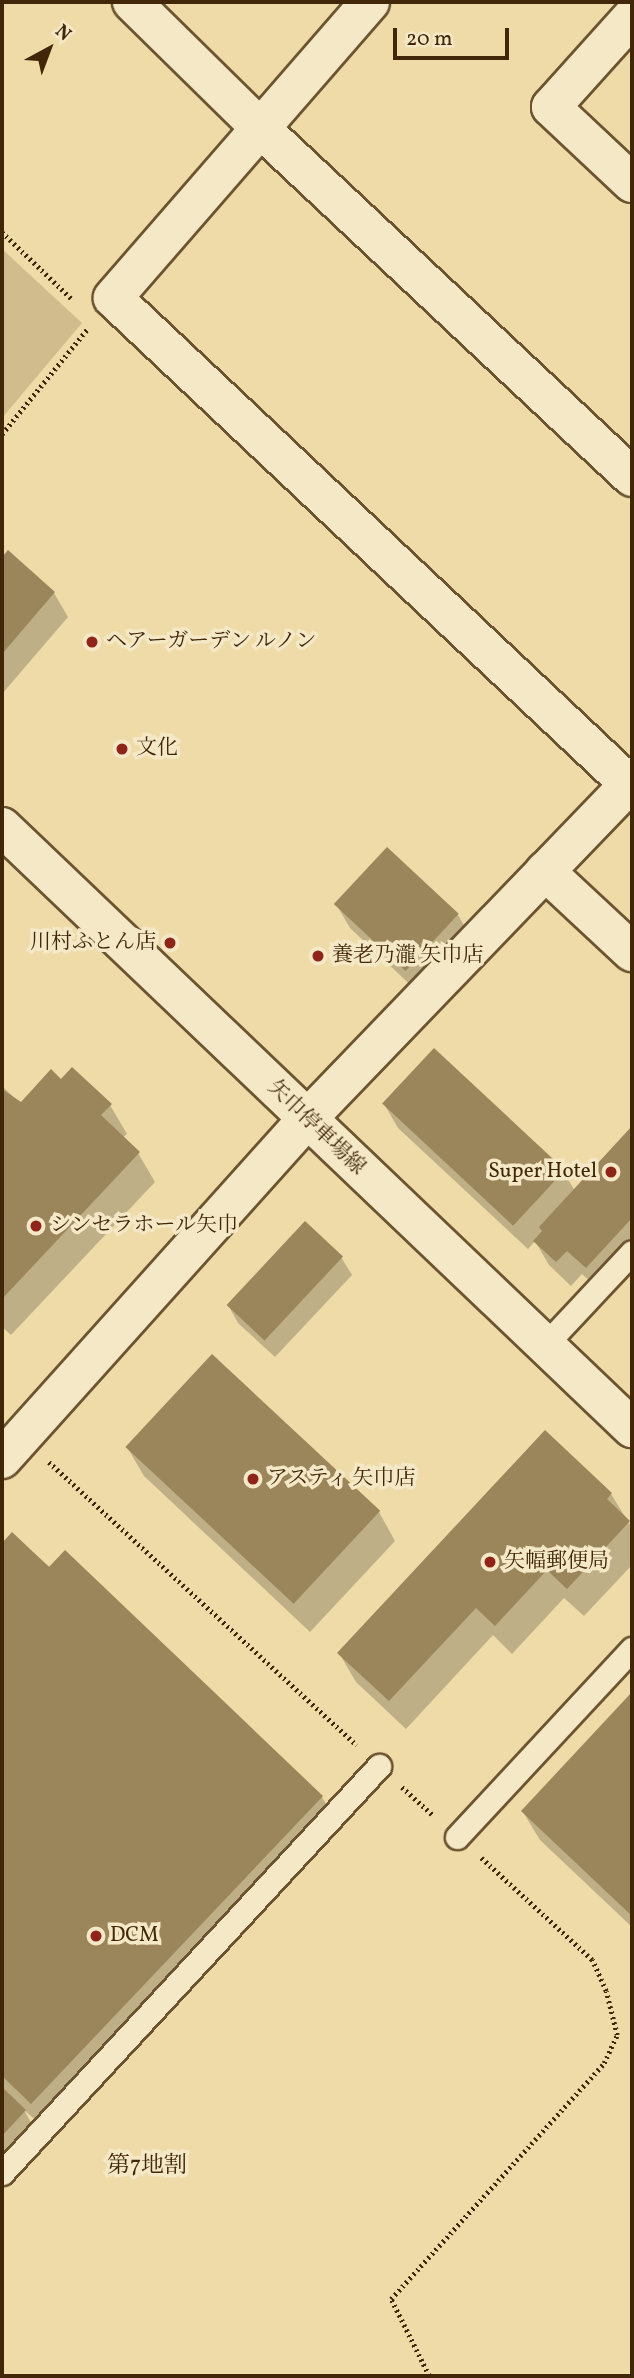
<!DOCTYPE html>
<meta charset="utf-8">
<style>
body{margin:0}
#map{position:relative;width:634px;height:2378px;overflow:hidden;background:#eedba8;font-family:Vollkorn,"Noto Serif JP",serif}
div>[style]{position:absolute}
[style*='--x']{left:calc(var(--x)*1px);top:calc(var(--y)*1px);width:calc(var(--w)*1px);rotate:calc(var(--a)*1deg)}
.green>*{inset:0;background:#d1bc8d}
.shadow>*{inset:0;background:#0003}
.building>*{inset:0;background:#9b855b;transform-origin:0 0}
.path>*{height:4.5px;margin-top:-2.25px;transform-origin:0;background:repeating-linear-gradient(90deg,#412708 0 2px,transparent 0 5.5px)}
.roads{filter:drop-shadow(2px 0 #6c5430) drop-shadow(-2px 0 #6c5430) drop-shadow(0 2px #6c5430) drop-shadow(0 -2px #6c5430)}
.service>*{height:23px;margin:-11.5px;padding:0 11.5px;transform-origin:11.5px;border-radius:11.5px;background:#f4e8c6}
.minor>*{height:38px;margin:-19px;padding:0 19px;transform-origin:19px;border-radius:19px;background:#f4e8c6}
.secondary>*{height:38px;margin:-19px;padding:0 19px;transform-origin:19px;border-radius:19px;background:#f4e8c6}
.dots>*{width:19px;height:19px;translate:-50% -50%;box-sizing:border-box;border:4px solid #f4e8c6;border-radius:50%}
span{translate:-50% -50%;white-space:nowrap;text-align:center;line-height:1.15;-webkit-text-stroke:7px #f4e8c6;paint-order:stroke}
.poi-label{font-size:21px;color:#412708}
.left{translate:0 -50%;text-align:left}
.right{translate:-100% -50%;text-align:right}
.street-label{font-size:21px;color:#412708}
.neighbourhood-label{font-size:23px;color:#412708}
.frame{position:absolute;inset:0;border:4px solid #412708;pointer-events:none}
.north{position:absolute;left:14px;top:14px;width:70px;height:70px;-webkit-text-stroke:5px #f4e8c6;paint-order:stroke;rotate:41deg;font-size:19px;font-weight:700;line-height:28px;text-align:center;color:#412708}
.north::after{content:'';display:block;margin:auto;width:24px;height:32px;background:#412708;clip-path:polygon(50% 0,100% 100%,50% 72%,0 100%)}
.scale{position:absolute;left:393px;top:28px;width:116px;height:32px;box-sizing:border-box;border:4px solid #412708;border-top:0;padding-left:9px;font-size:21px;line-height:24px;white-space:nowrap;color:#412708;-webkit-text-stroke:5px #f4e8c6;paint-order:stroke}
</style>
<div id="map">
<div class="green">
<div style="clip-path:polygon(2px 249px,82px 323px,2px 418px)"></div>
</div>
<div class="shadow">
<div style="clip-path:polygon(8px 553px,54px 593px,68px 617px,2px 694px,2px 560px)"></div>
<div style="clip-path:polygon(336px 904px,458px 915px,472px 939px,420px 994px,350px 928px)"></div>
<div style="clip-path:polygon(61px 1081px,110px 1105px,127px 1134px,122px 1138px,138px 1153px,155px 1182px,11px 1335px,2px 1327px,2px 1091px,4px 1088px,21px 1104px)"></div>
<div style="clip-path:polygon(384px 1104px,563px 1171px,575px 1191px,632px 1129px,632px 1257px,601px 1291px,582px 1274px,571px 1286px,549px 1265px,535px 1241px,528px 1249px,398px 1128px)"></div>
<div style="clip-path:polygon(341px 1257px,352px 1275px,275px 1357px,238px 1323px,228px 1305px)"></div>
<div style="clip-path:polygon(127px 1447px,379px 1512px,395px 1541px,310px 1632px,144px 1476px)"></div>
<div style="clip-path:polygon(611px 1494px,632px 1528px,632px 1565px,584px 1616px,564px 1598px,512px 1654px,493px 1635px,406px 1729px,356px 1682px,339px 1653px)"></div>
<div style="clip-path:polygon(12px 1535px,322px 1797px,338px 1825px,48px 2131px,24px 2110px,41px 2140px,2px 2181px,2px 1546px)"></div>
<div style="clip-path:polygon(632px 1695px,632px 1927px,540px 1840px,523px 1812px)"></div>
</div>
<div class="building">
<div style="clip-path:polygon(8px 550px,55px 592px,2px 654px,2px 557px)"></div>
<div style="left:387px;top:847px;width:98px;height:78px;rotate:43deg"></div>
<div style="left:434px;top:1048px;width:179px;height:76px;rotate:43deg"></div>
<div style="clip-path:polygon(72px 1067px,112px 1104px,101px 1115px,140px 1152px,2px 1299px,2px 1089px,21px 1102px,51px 1069px,61px 1079px)"></div>
<div style="clip-path:polygon(632px 1126px,632px 1218px,586px 1268px,567px 1251px,556px 1262px,533px 1241px,542px 1231px,539px 1227px)"></div>
<div style="left:305px;top:1221px;width:52px;height:115px;rotate:43deg"></div>
<div style="left:212px;top:1354px;width:230px;height:127px;rotate:43deg"></div>
<div style="clip-path:polygon(545px 1430px,612px 1493px,607px 1499px,630px 1521px,567px 1589px,547px 1570px,495px 1626px,476px 1608px,389px 1701px,337px 1653px)"></div>
<div style="clip-path:polygon(12px 1532px,49px 1567px,65px 1550px,323px 1796px,31px 2104px,2px 2076px,2px 1543px)"></div>
<div style="clip-path:polygon(632px 1692px,632px 1916px,521px 1811px)"></div>
<div style="clip-path:polygon(2px 2087px,26px 2110px,2px 2136px)"></div>
</div>
<div class="path">
<div style="--x:2;--y:232;--w:98;--a:43.8"></div>
<div style="--x:2;--y:434;--w:136;--a:-50.9"></div>
<div style="--x:49;--y:1462;--w:418;--a:42.6"></div>
<div style="--x:402;--y:1787;--w:43;--a:42.2"></div>
<div style="--x:429;--y:2376;--w:86;--a:-116.3"></div>
<div style="--x:391;--y:2299;--w:318;--a:-47.9"></div>
<div style="--x:604;--y:2063;--w:31;--a:-65"></div>
<div style="--x:617;--y:2035;--w:45;--a:-104"></div>
<div style="--x:606;--y:1991;--w:34;--a:-114"></div>
<div style="--x:592;--y:1960;--w:152;--a:-137.4"></div>
</div>
<div class="roads">
<div class="service">
<div style="--x:545;--y:1345;--w:127;--a:-46.9"></div>
<div style="--x:457;--y:1837;--w:257;--a:-47.1"></div>
<div style="--x:2;--y:2173;--w:555;--a:-47.19"></div>
</div>
<div class="minor">
<div style="--x:132;--y:2;--w:180;--a:44.5"></div>
<div style="--x:260;--y:128;--w:510;--a:43.17"></div>
<div style="--x:370;--y:2;--w:392;--a:131"></div>
<div style="--x:113;--y:298;--w:709;--a:43.29"></div>
<div style="--x:632;--y:17;--w:121;--a:132"></div>
<div style="--x:551;--y:107;--w:111;--a:43.2"></div>
<div style="--x:545;--y:871;--w:119;--a:43"></div>
<div style="--x:2;--y:1459;--w:455;--a:-48.1"></div>
<div style="--x:306;--y:1120;--w:470;--a:-46.1"></div>
</div>
<div class="secondary">
<div style="--x:2;--y:827;--w:871;--a:43.65"></div>
</div>
</div>
<div class="dots">
<div style="left:92px;top:642px;background:#8f2418"></div>
<div style="left:122px;top:749px;background:#8f2418"></div>
<div style="left:170px;top:943px;background:#8f2418"></div>
<div style="left:318px;top:956px;background:#8f2418"></div>
<div style="left:611px;top:1172px;background:#8f2418"></div>
<div style="left:36px;top:1226px;background:#8f2418"></div>
<div style="left:253px;top:1479px;background:#8f2418"></div>
<div style="left:490px;top:1562px;background:#8f2418"></div>
<div style="left:96px;top:1936px;background:#8f2418"></div>
</div>
<div class="poi-label">
<span class="left" style="left:106px;top:642px">ヘアーガーデン ルノン</span>
<span class="left" style="left:136px;top:749px">文化</span>
<span class="right" style="left:156px;top:943px">川村ふとん店</span>
<span class="left" style="left:332px;top:956px">養老乃瀧 矢巾店</span>
<span class="right" style="left:597px;top:1172px">Super Hotel</span>
<span class="left" style="left:50px;top:1226px">シンセラホール矢巾</span>
<span class="left" style="left:267px;top:1479px">アスティ 矢巾店</span>
<span class="left" style="left:504px;top:1562px">矢幅郵便局</span>
<span class="left" style="left:110px;top:1936px">DCM</span>
</div>
<div class="street-label">
<span style="left:316px;top:1128px;rotate:44deg">矢巾停車場線</span>
</div>
<div class="neighbourhood-label">
<span style="left:147px;top:2166px">第7地割</span>
</div>
<div class="frame"></div>
<div class="north">N</div>
<div class="scale">20 m</div>
</div>
